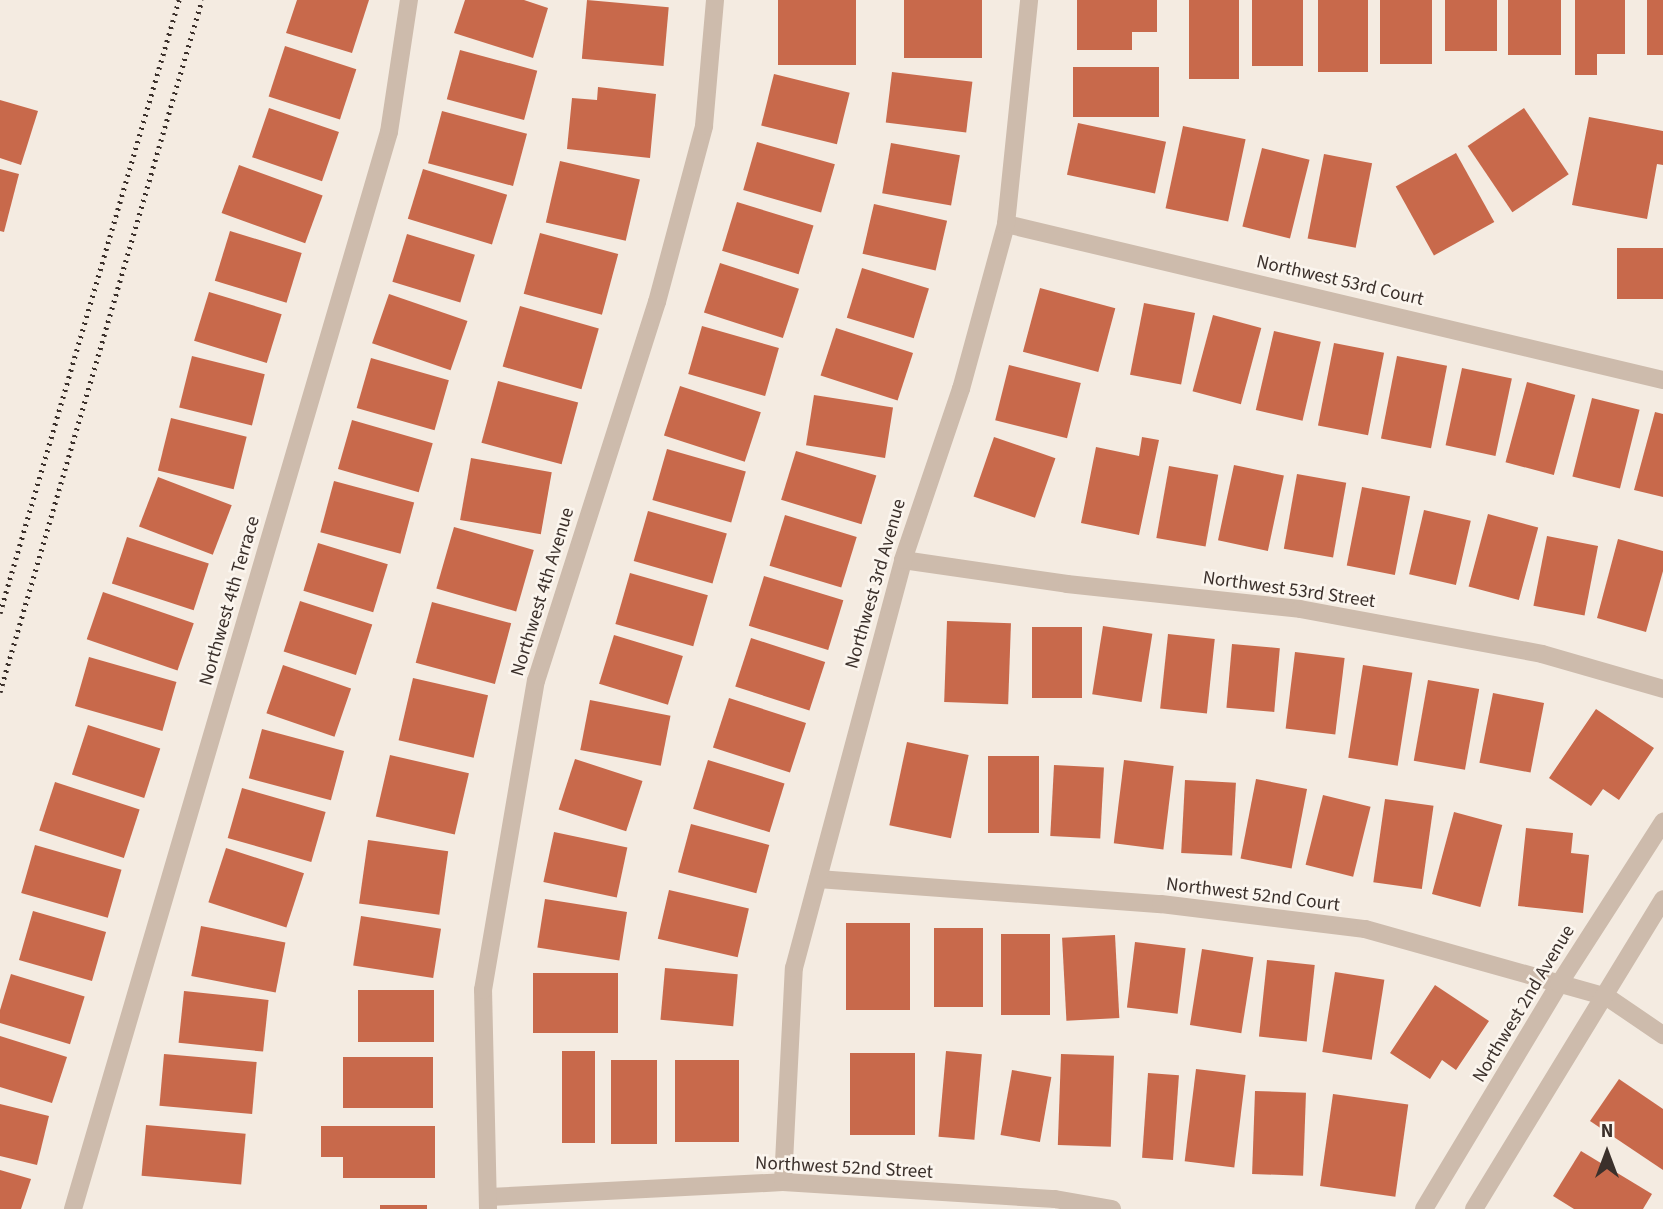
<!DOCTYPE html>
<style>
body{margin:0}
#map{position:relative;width:1663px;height:1209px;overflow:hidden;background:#f4ebe1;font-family:"Source Sans 3",sans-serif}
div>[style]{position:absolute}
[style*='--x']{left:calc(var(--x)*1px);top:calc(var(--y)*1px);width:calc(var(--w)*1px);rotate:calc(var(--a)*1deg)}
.building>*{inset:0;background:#c8694b;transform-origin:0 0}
.minor>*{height:18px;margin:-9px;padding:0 9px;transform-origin:9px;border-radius:9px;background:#cdbbac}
.rail>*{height:5px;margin-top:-2.5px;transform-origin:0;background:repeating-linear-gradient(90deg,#3b302b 0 2px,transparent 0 7px)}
span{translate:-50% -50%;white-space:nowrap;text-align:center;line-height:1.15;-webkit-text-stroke:5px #fbf5ee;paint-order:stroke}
.street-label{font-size:19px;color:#3b302b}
.north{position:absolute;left:1572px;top:1118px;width:70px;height:70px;-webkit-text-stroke:5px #fbf5ee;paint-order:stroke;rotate:0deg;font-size:19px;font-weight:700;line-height:28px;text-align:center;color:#3b302b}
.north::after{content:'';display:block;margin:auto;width:24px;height:32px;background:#3b302b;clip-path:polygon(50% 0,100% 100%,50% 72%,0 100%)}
</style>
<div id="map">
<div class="building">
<div style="clip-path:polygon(297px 0,369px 0,352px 53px,286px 33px)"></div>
<div style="clip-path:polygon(465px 0,524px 0,548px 8px,533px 58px,454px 33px)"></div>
<div style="left:587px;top:0;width:82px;height:59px;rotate:5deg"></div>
<div style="left:778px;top:0;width:78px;height:65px"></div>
<div style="left:904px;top:0;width:78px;height:58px"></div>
<div style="clip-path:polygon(1077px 0,1157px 0,1157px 32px,1132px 32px,1132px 50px,1077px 50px)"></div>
<div style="left:1189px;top:0;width:50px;height:79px"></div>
<div style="left:1252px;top:0;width:51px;height:66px"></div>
<div style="left:1318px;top:0;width:50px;height:72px"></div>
<div style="left:1380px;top:0;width:52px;height:64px"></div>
<div style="left:1445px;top:0;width:52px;height:51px"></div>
<div style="left:1508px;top:0;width:53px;height:55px"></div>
<div style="clip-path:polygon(1575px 0,1625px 0,1625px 54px,1597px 54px,1597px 75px,1575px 75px)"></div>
<div style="left:1647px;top:0;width:16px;height:55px"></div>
<div style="left:285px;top:46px;width:75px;height:53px;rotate:18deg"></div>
<div style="left:460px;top:50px;width:80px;height:51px;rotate:15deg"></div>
<div style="left:1073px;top:67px;width:86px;height:50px"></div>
<div style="left:892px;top:72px;width:81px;height:51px;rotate:7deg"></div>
<div style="left:774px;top:74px;width:78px;height:53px;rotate:14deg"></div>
<div style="clip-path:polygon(598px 87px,656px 94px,650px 158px,567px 149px,572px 98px,597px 100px)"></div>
<div style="clip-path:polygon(0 100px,38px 111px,21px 165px,0 158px)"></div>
<div style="left:269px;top:108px;width:74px;height:52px;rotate:19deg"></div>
<div style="left:1524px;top:108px;width:80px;height:68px;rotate:56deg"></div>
<div style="left:442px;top:111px;width:88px;height:54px;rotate:15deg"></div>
<div style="clip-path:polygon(1589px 117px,1663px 131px,1663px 165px,1657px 164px,1647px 219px,1572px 205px)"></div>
<div style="left:1078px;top:123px;width:90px;height:53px;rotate:12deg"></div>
<div style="left:1183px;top:126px;width:64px;height:84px;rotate:12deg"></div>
<div style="left:757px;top:142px;width:81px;height:50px;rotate:16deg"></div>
<div style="left:891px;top:143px;width:70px;height:51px;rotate:10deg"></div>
<div style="left:1262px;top:148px;width:49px;height:81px;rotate:14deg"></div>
<div style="left:1456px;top:153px;width:79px;height:69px;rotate:61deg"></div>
<div style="left:1324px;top:154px;width:49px;height:86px;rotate:11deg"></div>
<div style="left:560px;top:161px;width:82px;height:63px;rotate:13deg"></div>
<div style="left:239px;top:165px;width:89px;height:51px;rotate:20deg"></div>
<div style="clip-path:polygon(0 169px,19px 174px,4px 232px,0 231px)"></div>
<div style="left:423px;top:169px;width:88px;height:52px;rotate:17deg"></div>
<div style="left:737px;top:202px;width:80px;height:51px;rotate:17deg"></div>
<div style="left:874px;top:204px;width:75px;height:51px;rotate:13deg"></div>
<div style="left:230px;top:231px;width:75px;height:52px;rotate:17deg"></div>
<div style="left:540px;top:233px;width:81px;height:63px;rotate:15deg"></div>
<div style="left:407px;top:234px;width:71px;height:50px;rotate:17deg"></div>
<div style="left:1663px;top:248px;width:51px;height:46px;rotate:90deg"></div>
<div style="left:720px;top:263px;width:83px;height:52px;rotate:18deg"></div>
<div style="left:862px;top:268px;width:70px;height:52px;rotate:17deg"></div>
<div style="left:1040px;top:288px;width:78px;height:66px;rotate:15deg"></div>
<div style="left:209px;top:292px;width:76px;height:51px;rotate:17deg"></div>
<div style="left:389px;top:294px;width:83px;height:52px;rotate:19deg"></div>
<div style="left:1144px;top:303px;width:52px;height:73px;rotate:11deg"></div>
<div style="left:520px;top:306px;width:82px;height:63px;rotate:16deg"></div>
<div style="left:1213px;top:315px;width:50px;height:79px;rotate:15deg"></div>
<div style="left:702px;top:326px;width:80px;height:50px;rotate:16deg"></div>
<div style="left:836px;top:328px;width:81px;height:50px;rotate:18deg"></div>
<div style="left:1274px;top:331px;width:48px;height:81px;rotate:13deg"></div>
<div style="left:1334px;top:343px;width:51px;height:84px;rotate:11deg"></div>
<div style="left:192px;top:356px;width:75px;height:53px;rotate:14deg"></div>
<div style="left:1397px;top:356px;width:51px;height:84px;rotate:11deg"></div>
<div style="left:371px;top:358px;width:81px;height:52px;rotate:16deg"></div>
<div style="left:1009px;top:365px;width:74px;height:57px;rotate:14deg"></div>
<div style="left:1462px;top:368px;width:51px;height:79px;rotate:12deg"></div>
<div style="left:498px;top:381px;width:83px;height:64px;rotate:15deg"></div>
<div style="left:1527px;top:382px;width:50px;height:83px;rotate:15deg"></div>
<div style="left:680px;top:386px;width:85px;height:52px;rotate:18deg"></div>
<div style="left:814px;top:395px;width:80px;height:51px;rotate:9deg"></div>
<div style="left:1592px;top:398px;width:49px;height:81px;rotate:14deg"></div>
<div style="clip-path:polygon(1655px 412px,1663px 414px,1663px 497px,1634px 490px)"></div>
<div style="left:171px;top:418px;width:78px;height:54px;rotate:14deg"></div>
<div style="left:352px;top:420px;width:84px;height:51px;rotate:16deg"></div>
<div style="left:994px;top:437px;width:65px;height:63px;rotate:19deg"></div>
<div style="clip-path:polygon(1142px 437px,1159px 440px,1139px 535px,1081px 523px,1096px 447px,1139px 456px)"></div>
<div style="left:667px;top:449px;width:82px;height:53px;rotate:16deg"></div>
<div style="left:796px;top:451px;width:84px;height:51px;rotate:17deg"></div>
<div style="left:471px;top:458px;width:82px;height:63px;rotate:10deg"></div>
<div style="left:1234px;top:465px;width:51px;height:77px;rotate:12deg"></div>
<div style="left:1169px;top:466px;width:50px;height:73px;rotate:10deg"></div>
<div style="left:1297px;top:474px;width:50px;height:76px;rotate:10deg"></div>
<div style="left:158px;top:477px;width:79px;height:53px;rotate:21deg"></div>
<div style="left:334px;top:481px;width:83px;height:53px;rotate:15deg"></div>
<div style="left:1362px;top:487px;width:49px;height:80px;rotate:11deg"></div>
<div style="left:1424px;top:510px;width:48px;height:66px;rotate:13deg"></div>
<div style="left:648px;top:511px;width:82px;height:52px;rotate:16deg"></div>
<div style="left:1488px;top:514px;width:52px;height:75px;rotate:15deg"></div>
<div style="left:785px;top:515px;width:75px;height:53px;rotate:17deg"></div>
<div style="left:454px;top:527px;width:83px;height:64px;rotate:16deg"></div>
<div style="left:1547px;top:536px;width:52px;height:71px;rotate:11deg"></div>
<div style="left:127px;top:537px;width:86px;height:49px;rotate:18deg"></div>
<div style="clip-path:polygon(1618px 539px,1663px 551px,1663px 571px,1646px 632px,1597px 618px)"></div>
<div style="left:318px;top:543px;width:73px;height:50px;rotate:17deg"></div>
<div style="left:630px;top:573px;width:81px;height:53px;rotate:16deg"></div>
<div style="left:764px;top:576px;width:83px;height:52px;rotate:17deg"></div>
<div style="left:103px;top:592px;width:96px;height:50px;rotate:19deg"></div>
<div style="left:300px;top:601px;width:76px;height:53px;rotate:18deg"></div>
<div style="left:432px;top:602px;width:82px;height:63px;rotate:15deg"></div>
<div style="left:947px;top:621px;width:64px;height:81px;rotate:2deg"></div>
<div style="left:1103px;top:626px;width:50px;height:69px;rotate:9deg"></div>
<div style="left:1032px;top:627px;width:50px;height:71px"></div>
<div style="left:1168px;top:634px;width:47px;height:75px;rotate:6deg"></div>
<div style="left:614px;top:635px;width:72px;height:51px;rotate:17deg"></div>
<div style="left:751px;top:638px;width:78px;height:51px;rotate:18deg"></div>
<div style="left:1232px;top:644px;width:48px;height:64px;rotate:5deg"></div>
<div style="left:1295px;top:652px;width:50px;height:77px;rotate:7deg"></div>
<div style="left:89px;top:657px;width:91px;height:51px;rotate:16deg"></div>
<div style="left:283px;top:665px;width:72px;height:51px;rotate:19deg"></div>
<div style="left:1363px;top:665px;width:50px;height:94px;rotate:9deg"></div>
<div style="left:413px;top:678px;width:77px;height:64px;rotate:13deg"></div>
<div style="left:1428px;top:680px;width:52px;height:82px;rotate:10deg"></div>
<div style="left:1493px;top:693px;width:52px;height:71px;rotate:11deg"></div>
<div style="left:729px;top:698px;width:81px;height:52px;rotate:18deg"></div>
<div style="left:590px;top:700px;width:82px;height:51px;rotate:11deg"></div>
<div style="clip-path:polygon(1596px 709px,1654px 748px,1619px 800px,1603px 789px,1591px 806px,1549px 778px)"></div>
<div style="left:88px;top:725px;width:76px;height:52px;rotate:18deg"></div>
<div style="left:262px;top:729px;width:85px;height:51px;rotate:15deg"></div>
<div style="left:907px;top:742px;width:63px;height:85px;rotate:12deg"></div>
<div style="left:390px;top:755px;width:81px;height:63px;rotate:13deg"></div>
<div style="left:988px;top:756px;width:51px;height:77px"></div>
<div style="left:575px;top:759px;width:71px;height:53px;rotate:18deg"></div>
<div style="left:708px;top:760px;width:80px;height:51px;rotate:17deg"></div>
<div style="left:1124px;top:760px;width:50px;height:84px;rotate:7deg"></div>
<div style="left:1054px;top:765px;width:50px;height:71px;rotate:3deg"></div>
<div style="left:1256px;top:779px;width:52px;height:81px;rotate:11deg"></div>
<div style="left:1185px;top:780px;width:51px;height:73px;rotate:3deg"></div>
<div style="left:55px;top:782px;width:89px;height:51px;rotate:18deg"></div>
<div style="left:242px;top:788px;width:87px;height:52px;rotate:16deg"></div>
<div style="left:1323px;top:795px;width:49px;height:72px;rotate:14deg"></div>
<div style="left:1385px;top:799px;width:49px;height:84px;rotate:8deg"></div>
<div style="left:1454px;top:812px;width:50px;height:85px;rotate:15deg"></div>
<div style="left:691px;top:824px;width:81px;height:50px;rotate:15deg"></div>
<div style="clip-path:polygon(1526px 828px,1573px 833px,1571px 853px,1589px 855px,1583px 913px,1518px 906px)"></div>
<div style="left:554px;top:832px;width:75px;height:51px;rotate:12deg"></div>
<div style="left:368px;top:840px;width:81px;height:64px;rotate:8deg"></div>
<div style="left:35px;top:845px;width:90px;height:50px;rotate:16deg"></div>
<div style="left:226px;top:848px;width:82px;height:57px;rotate:18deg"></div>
<div style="left:669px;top:890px;width:82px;height:50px;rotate:13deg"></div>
<div style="left:545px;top:899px;width:83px;height:49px;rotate:9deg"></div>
<div style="left:33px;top:911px;width:76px;height:51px;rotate:16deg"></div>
<div style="left:361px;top:916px;width:81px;height:50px;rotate:9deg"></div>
<div style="left:846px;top:923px;width:64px;height:87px"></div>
<div style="left:201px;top:926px;width:86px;height:51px;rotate:11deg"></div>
<div style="left:934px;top:928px;width:49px;height:79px"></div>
<div style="left:1001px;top:934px;width:49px;height:81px"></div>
<div style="left:1115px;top:935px;width:83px;height:53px;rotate:87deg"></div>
<div style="left:1135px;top:942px;width:51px;height:66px;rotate:7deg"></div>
<div style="left:1202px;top:949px;width:52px;height:77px;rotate:9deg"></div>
<div style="left:1267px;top:960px;width:48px;height:77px;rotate:6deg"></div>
<div style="left:665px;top:968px;width:73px;height:52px;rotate:5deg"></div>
<div style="left:1335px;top:972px;width:50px;height:81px;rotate:9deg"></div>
<div style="left:533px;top:973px;width:85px;height:60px"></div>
<div style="left:11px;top:974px;width:77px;height:50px;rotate:17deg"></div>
<div style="clip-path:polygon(1435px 985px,1489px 1021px,1456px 1070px,1442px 1060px,1430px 1079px,1390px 1053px)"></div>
<div style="left:358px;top:990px;width:76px;height:52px"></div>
<div style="left:184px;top:991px;width:85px;height:52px;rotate:6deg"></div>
<div style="clip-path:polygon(0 1036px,67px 1057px,52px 1103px,0 1087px)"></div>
<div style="left:562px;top:1051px;width:33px;height:92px"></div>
<div style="left:946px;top:1051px;width:36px;height:86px;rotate:5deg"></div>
<div style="left:850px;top:1053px;width:65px;height:82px"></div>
<div style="left:164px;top:1054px;width:93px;height:52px;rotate:5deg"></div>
<div style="left:1061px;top:1054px;width:53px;height:91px;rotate:2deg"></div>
<div style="left:343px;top:1057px;width:90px;height:51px"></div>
<div style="left:611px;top:1060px;width:46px;height:84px"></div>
<div style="left:675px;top:1060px;width:64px;height:82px"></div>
<div style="left:1196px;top:1069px;width:50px;height:93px;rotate:7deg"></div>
<div style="left:1012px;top:1070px;width:40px;height:66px;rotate:10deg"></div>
<div style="left:1148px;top:1073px;width:31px;height:85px;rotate:4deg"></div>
<div style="clip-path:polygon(1619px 1079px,1663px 1109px,1663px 1170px,1590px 1121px)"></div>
<div style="left:1255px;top:1091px;width:51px;height:83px;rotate:2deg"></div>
<div style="left:1333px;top:1094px;width:76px;height:93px;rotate:8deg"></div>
<div style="clip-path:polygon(0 1104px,49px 1116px,37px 1165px,0 1156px)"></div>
<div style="left:146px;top:1125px;width:100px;height:51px;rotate:5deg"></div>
<div style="clip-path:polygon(321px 1126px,435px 1126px,435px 1178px,343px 1178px,343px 1157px,321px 1157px)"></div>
<div style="clip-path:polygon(1581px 1151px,1652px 1194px,1643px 1209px,1574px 1209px,1553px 1196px)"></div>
<div style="clip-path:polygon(0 1170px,31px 1179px,21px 1209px,0 1209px)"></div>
<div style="left:380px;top:1205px;width:47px;height:4px"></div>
</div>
<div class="minor">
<div style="--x:1006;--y:224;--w:675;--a:13.36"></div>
<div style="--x:903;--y:560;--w:166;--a:8.3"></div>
<div style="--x:1067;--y:584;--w:234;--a:6.1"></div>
<div style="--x:1300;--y:609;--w:246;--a:10.5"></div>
<div style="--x:1542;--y:654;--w:126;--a:16.1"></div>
<div style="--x:818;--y:879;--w:344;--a:4.2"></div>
<div style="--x:1161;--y:904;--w:206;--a:7"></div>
<div style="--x:1365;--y:929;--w:251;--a:15.7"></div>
<div style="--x:1607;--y:997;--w:68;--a:34.2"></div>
<div style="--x:783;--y:1182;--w:214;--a:-87.1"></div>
<div style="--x:794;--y:968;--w:422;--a:-75"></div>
<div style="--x:903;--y:560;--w:181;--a:-71.3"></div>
<div style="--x:961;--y:389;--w:171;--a:-74.7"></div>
<div style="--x:1006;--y:224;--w:225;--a:-84.1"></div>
<div style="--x:489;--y:1197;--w:294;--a:-2.9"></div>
<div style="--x:783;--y:1182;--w:273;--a:3.6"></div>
<div style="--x:1055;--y:1199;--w:58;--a:10"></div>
<div style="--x:73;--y:1209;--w:1122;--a:-73.65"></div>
<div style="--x:389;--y:132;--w:134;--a:-81.4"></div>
<div style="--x:488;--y:1209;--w:219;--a:-91.3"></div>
<div style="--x:483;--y:990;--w:314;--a:-80.3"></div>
<div style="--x:536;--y:681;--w:398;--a:-72.3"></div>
<div style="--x:657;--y:302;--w:182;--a:-75"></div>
<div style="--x:704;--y:126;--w:126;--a:-85"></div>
<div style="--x:1424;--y:1209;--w:262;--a:-59"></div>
<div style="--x:1559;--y:984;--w:193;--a:-57.3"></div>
<div style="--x:1474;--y:1209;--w:363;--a:-58.6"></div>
</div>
<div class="rail">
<div style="--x:0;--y:613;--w:639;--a:-73.72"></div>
<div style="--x:0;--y:692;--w:721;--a:-73.73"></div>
</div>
<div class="street-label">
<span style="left:1340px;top:281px;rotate:13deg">Northwest 53rd Court</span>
<span style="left:876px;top:584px;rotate:-74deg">Northwest 3rd Avenue</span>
<span style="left:1289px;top:590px;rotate:8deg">Northwest 53rd Street</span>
<span style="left:543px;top:592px;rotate:-73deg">Northwest 4th Avenue</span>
<span style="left:230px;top:601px;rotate:-74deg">Northwest 4th Terrace</span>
<span style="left:1253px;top:895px;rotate:7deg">Northwest 52nd Court</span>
<span style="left:1524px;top:1004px;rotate:-59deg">Northwest 2nd Avenue</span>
<span style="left:844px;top:1168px;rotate:3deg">Northwest 52nd Street</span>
</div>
<div class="north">N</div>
</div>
